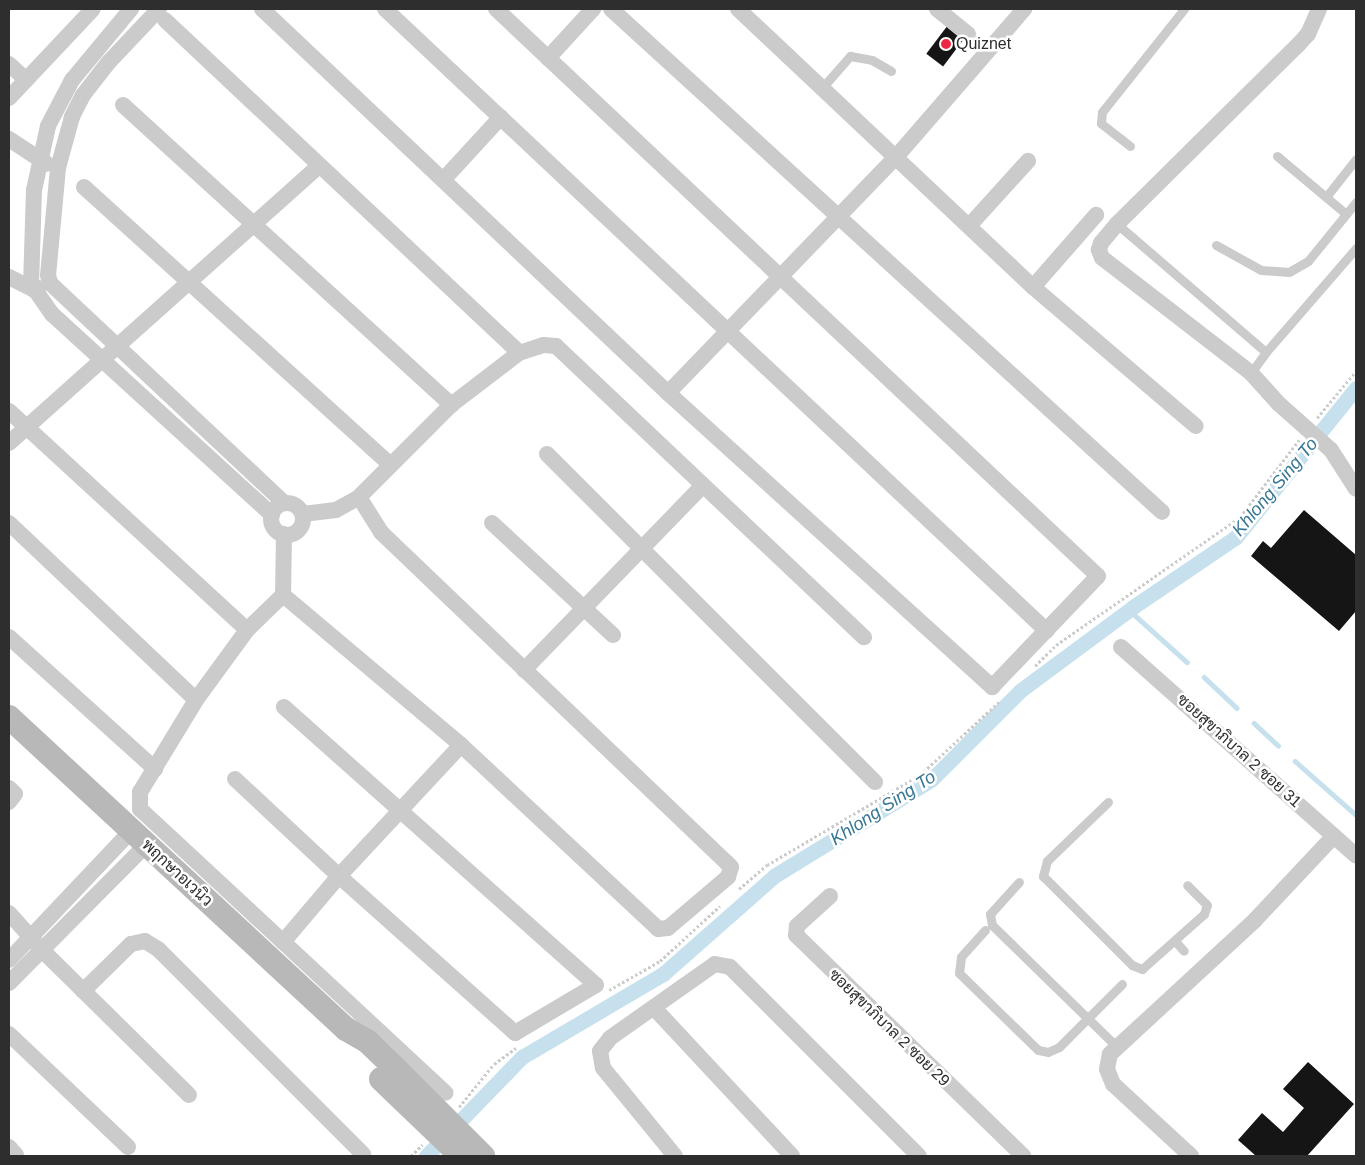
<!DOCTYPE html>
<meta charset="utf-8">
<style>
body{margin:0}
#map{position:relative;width:1365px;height:1165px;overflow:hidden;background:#fff;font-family:Helvetica,Sarabun,sans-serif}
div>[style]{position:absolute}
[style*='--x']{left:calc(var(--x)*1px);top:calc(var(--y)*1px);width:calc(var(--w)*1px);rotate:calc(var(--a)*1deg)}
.stream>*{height:4.5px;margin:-2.25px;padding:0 2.25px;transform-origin:2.25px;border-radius:2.25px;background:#c6e1ed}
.canal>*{height:15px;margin:-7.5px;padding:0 7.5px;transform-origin:7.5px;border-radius:7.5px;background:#c6e1ed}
.building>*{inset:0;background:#151515;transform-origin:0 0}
.path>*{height:2.5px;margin-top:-1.25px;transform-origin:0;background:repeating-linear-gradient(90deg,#cbcbcb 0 2.5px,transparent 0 5px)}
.lane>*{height:9px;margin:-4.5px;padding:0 4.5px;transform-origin:4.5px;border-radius:4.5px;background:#cbcbcb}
.street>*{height:16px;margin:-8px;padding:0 8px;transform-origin:8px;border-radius:8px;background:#cbcbcb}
.street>.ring{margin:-8px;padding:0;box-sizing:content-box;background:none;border:16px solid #cbcbcb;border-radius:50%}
.secondary>*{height:24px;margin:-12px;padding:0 12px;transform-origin:12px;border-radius:12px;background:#b8b8b8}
.street-bridge>*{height:16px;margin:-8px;padding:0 8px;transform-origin:8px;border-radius:8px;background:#cbcbcb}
.secondary-bridge>*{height:24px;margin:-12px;padding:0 12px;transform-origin:12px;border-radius:12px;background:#b8b8b8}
.dots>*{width:14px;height:14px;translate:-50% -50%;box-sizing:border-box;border:2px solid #fff;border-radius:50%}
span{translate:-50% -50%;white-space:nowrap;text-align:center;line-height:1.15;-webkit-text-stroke:5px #fff;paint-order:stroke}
.poi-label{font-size:16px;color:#2e2e2e}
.left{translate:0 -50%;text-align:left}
.street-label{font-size:16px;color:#2e2e2e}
.water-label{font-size:18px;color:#387794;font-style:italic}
.frame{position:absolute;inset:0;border:10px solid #2e2e2e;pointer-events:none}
</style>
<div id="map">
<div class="stream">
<div style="--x:1129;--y:610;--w:78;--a:41.9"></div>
<div style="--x:1204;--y:677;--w:45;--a:43.2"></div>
<div style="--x:1254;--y:723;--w:33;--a:43"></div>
<div style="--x:1295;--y:761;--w:81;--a:41.5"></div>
</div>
<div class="canal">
<div style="--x:426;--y:1156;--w:138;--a:-45.9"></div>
<div style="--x:522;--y:1057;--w:164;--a:-30.5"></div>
<div style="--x:663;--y:974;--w:148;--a:-41.4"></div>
<div style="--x:774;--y:876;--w:185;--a:-31.5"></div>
<div style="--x:932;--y:779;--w:126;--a:-45"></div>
<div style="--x:1021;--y:690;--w:139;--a:-36.5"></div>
<div style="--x:1133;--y:607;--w:125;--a:-34.2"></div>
<div style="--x:1236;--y:537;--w:191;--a:-51.2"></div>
</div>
<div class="building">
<div style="left:951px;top:21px;width:21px;height:41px;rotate:37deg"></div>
<div style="clip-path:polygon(1304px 510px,1356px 555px,1356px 611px,1339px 631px,1251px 556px,1263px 541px,1271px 548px)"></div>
<div style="clip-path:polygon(1308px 1062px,1354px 1104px,1307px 1156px,1256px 1156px,1238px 1140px,1262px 1113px,1283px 1132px,1304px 1108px,1283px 1089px)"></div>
</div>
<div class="path">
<div style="--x:1317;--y:418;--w:61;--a:-50.3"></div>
<div style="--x:1035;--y:666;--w:30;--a:-45"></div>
<div style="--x:1056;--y:645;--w:224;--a:-34.8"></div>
<div style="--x:1240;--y:517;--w:97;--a:-52.5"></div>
<div style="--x:739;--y:889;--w:37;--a:-41"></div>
<div style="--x:767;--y:865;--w:178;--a:-30.5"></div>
<div style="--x:920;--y:775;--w:110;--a:-42.8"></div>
<div style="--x:609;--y:990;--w:59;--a:-29.6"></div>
<div style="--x:660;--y:961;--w:81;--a:-42.5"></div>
<div style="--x:459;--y:1107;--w:55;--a:-50.9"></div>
<div style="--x:494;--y:1064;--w:27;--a:-36"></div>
<div style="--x:411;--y:1156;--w:16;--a:-45"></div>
</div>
<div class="lane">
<div style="--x:822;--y:88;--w:43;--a:-48.8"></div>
<div style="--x:850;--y:56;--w:22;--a:10"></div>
<div style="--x:872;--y:60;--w:22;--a:30"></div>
<div style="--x:1130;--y:146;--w:37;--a:-142"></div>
<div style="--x:1101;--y:123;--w:11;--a:-85"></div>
<div style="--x:1102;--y:112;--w:132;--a:-51.5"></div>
<div style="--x:1277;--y:156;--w:90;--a:40"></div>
<div style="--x:1326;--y:197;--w:48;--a:-51.7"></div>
<div style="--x:1117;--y:224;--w:196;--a:40.7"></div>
<div style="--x:1266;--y:352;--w:26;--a:126"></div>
<div style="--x:1216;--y:245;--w:51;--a:29.1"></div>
<div style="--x:1261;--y:270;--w:28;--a:4"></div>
<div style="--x:1289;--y:272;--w:22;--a:-30"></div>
<div style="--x:1308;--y:261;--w:76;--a:-50.9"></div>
<div style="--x:1266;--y:352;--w:138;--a:-49.1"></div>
<div style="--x:1108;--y:802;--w:85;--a:136"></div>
<div style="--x:1047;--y:861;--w:16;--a:105"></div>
<div style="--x:1043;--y:876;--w:126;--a:45"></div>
<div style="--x:1132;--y:965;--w:11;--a:22"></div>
<div style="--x:1142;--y:969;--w:83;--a:-41.6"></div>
<div style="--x:1204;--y:914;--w:9;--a:-72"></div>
<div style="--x:1207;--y:905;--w:28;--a:-135"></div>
<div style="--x:1019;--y:882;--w:43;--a:132.2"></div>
<div style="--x:990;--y:914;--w:11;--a:80"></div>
<div style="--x:992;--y:925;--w:173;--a:44.3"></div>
<div style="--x:985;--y:930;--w:36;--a:132"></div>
<div style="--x:961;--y:957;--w:16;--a:97"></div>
<div style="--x:959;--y:973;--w:110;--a:44.3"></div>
<div style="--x:1038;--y:1050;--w:10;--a:11"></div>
<div style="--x:1048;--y:1052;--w:12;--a:-24"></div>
<div style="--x:1059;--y:1047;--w:89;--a:-45"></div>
<div style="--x:1175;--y:941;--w:13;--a:48"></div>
</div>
<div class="street">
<div style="--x:131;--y:9;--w:92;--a:129.7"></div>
<div style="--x:72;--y:80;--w:52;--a:117.6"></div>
<div style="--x:48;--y:126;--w:66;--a:102.3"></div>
<div style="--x:34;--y:190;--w:94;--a:91.8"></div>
<div style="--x:31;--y:284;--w:37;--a:55"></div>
<div style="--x:52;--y:314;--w:298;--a:42.4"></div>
<div style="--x:159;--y:9;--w:74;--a:133.4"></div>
<div style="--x:108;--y:63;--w:41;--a:128"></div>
<div style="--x:83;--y:95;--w:25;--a:117"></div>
<div style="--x:72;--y:117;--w:53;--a:105.4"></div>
<div style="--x:58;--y:168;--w:107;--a:95.3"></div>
<div style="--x:48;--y:275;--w:8;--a:76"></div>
<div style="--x:50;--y:283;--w:321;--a:43.2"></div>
<div style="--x:262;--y:9;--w:559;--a:43.4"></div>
<div style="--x:668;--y:393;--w:438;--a:42.2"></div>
<div style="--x:992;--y:687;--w:153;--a:-46.3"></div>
<div style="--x:1098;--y:576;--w:827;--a:-136.71"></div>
<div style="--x:385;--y:9;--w:908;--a:43.22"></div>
<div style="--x:611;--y:9;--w:746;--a:42.39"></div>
<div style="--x:738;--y:9;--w:405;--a:43.3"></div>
<div style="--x:1033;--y:287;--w:214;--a:40.5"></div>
<div style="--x:937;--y:9;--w:40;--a:39"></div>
<div style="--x:165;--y:20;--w:486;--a:43.2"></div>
<div style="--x:548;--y:58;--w:67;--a:-47.4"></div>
<div style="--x:9;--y:64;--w:23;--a:43"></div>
<div style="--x:9;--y:98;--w:122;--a:-46.7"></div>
<div style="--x:123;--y:105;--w:445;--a:42.4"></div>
<div style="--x:9;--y:139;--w:45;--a:33.3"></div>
<div style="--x:444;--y:179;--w:84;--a:-47.4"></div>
<div style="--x:84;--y:187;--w:413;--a:42.2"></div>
<div style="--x:969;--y:226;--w:88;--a:-47.8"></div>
<div style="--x:9;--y:277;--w:28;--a:27"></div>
<div style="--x:34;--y:290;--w:5;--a:-22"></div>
<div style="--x:1033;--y:287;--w:96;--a:-48.8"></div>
<div style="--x:668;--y:393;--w:328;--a:-46"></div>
<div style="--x:896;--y:157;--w:196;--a:-49.1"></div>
<div style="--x:1279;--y:404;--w:42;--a:-132.1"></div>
<div style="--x:1251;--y:373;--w:188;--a:-142.3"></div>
<div style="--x:1102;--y:258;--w:9;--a:-111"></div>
<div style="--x:1099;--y:250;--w:7;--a:-74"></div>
<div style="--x:1101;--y:243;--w:25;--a:-50"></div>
<div style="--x:1117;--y:224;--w:255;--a:-44.7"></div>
<div style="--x:1298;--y:45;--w:15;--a:-48"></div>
<div style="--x:1308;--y:34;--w:27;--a:-66"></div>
<div style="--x:9;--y:411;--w:323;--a:42.6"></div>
<div style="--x:9;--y:443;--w:416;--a:-41.8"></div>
<div style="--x:1331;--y:450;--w:46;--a:57.3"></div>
<div style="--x:547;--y:454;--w:464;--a:45"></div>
<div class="ring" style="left:271px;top:503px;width:16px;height:16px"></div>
<div style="--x:303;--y:514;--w:33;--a:-7"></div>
<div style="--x:336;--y:510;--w:26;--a:-29"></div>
<div style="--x:359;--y:497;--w:130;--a:-45"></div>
<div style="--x:451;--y:405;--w:86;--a:-37.4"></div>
<div style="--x:519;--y:353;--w:26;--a:-18"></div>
<div style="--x:544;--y:345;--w:12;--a:5"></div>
<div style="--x:556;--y:346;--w:424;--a:43.4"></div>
<div style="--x:9;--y:523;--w:257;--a:43.4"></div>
<div style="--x:492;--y:523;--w:165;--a:42.8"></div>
<div style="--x:284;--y:534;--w:61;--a:90.9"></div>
<div style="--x:283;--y:595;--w:50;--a:135.8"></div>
<div style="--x:247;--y:630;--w:87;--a:126.1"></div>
<div style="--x:196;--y:700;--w:108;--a:121.3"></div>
<div style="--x:140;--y:792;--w:17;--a:90"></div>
<div style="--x:140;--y:809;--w:417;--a:42.9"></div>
<div style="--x:283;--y:595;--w:233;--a:40.1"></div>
<div style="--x:461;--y:745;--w:270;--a:43"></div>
<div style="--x:658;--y:929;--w:10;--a:-6"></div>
<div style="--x:668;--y:928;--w:79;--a:-40.4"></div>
<div style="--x:728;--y:877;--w:10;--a:-73"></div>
<div style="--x:731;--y:867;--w:6;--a:-135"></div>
<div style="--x:727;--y:863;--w:479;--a:-136.3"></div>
<div style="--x:381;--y:532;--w:41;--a:-122.2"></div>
<div style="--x:9;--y:637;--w:197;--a:42.1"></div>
<div style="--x:1121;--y:647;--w:314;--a:41.6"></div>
<div style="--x:524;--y:670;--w:257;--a:-45.9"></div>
<div style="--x:235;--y:779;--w:142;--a:43"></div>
<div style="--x:339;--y:876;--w:236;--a:41.7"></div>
<div style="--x:515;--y:1033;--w:94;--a:-30.7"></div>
<div style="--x:596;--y:985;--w:418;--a:-138.3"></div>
<div style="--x:9;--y:788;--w:8;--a:45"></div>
<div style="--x:15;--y:794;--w:10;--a:127"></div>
<div style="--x:830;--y:896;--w:45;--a:137.7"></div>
<div style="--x:797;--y:926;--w:9;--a:96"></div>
<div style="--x:796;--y:935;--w:317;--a:44.2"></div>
<div style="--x:9;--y:913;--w:51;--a:48.2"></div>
<div style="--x:43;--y:951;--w:205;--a:44.6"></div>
<div style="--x:283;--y:942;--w:87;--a:-49.7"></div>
<div style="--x:339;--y:876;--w:179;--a:-47"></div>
<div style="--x:9;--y:960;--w:178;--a:-46.6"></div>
<div style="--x:9;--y:983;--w:194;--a:-45.2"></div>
<div style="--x:83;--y:991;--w:67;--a:-44.4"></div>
<div style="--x:131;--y:944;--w:14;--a:-12"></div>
<div style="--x:145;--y:941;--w:15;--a:32"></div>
<div style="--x:158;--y:949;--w:290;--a:45"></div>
<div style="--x:655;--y:1009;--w:201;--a:47"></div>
<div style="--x:9;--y:1034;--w:164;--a:43.5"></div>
<div style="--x:9;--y:1147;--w:11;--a:49"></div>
<div style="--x:675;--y:1156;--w:114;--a:-129.3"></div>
<div style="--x:603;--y:1068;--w:17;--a:-100"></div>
<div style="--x:600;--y:1051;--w:16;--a:-52"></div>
<div style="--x:610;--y:1038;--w:128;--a:-35.2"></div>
<div style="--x:715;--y:964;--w:15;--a:11"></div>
<div style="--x:730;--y:967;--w:267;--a:45"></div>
<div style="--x:1191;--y:1156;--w:106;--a:-137.3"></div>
<div style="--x:1113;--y:1084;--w:16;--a:-112"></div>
<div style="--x:1107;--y:1069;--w:15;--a:-79"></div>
<div style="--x:1110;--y:1054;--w:197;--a:-42.7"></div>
<div style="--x:1255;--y:920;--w:115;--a:-46.8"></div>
</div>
<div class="secondary">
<div style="--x:9;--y:717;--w:459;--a:42.8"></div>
<div style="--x:346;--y:1029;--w:24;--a:30"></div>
<div style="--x:367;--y:1041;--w:35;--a:44"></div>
</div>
<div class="street-bridge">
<div style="--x:1279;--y:404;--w:69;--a:41.5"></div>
</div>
<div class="secondary-bridge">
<div style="--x:392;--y:1065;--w:129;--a:45"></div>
<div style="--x:381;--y:1079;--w:103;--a:43.8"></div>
</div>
<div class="dots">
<div style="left:946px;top:44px;background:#ed2845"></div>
</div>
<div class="poi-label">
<span class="left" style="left:956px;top:44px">Quiznet</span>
</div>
<div class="street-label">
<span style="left:1239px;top:751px;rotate:42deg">ซอยสุขาภิบาล 2 ซอย 31</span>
<span style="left:177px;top:873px;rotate:43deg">พฤกษาอเวนิว</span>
<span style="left:889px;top:1028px;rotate:44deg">ซอยสุขาภิบาล 2 ซอย 29</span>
</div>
<div class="water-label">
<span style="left:1275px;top:487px;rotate:-50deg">Khlong Sing To</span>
<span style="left:883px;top:808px;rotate:-33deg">Khlong Sing To</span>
</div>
<div class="frame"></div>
</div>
